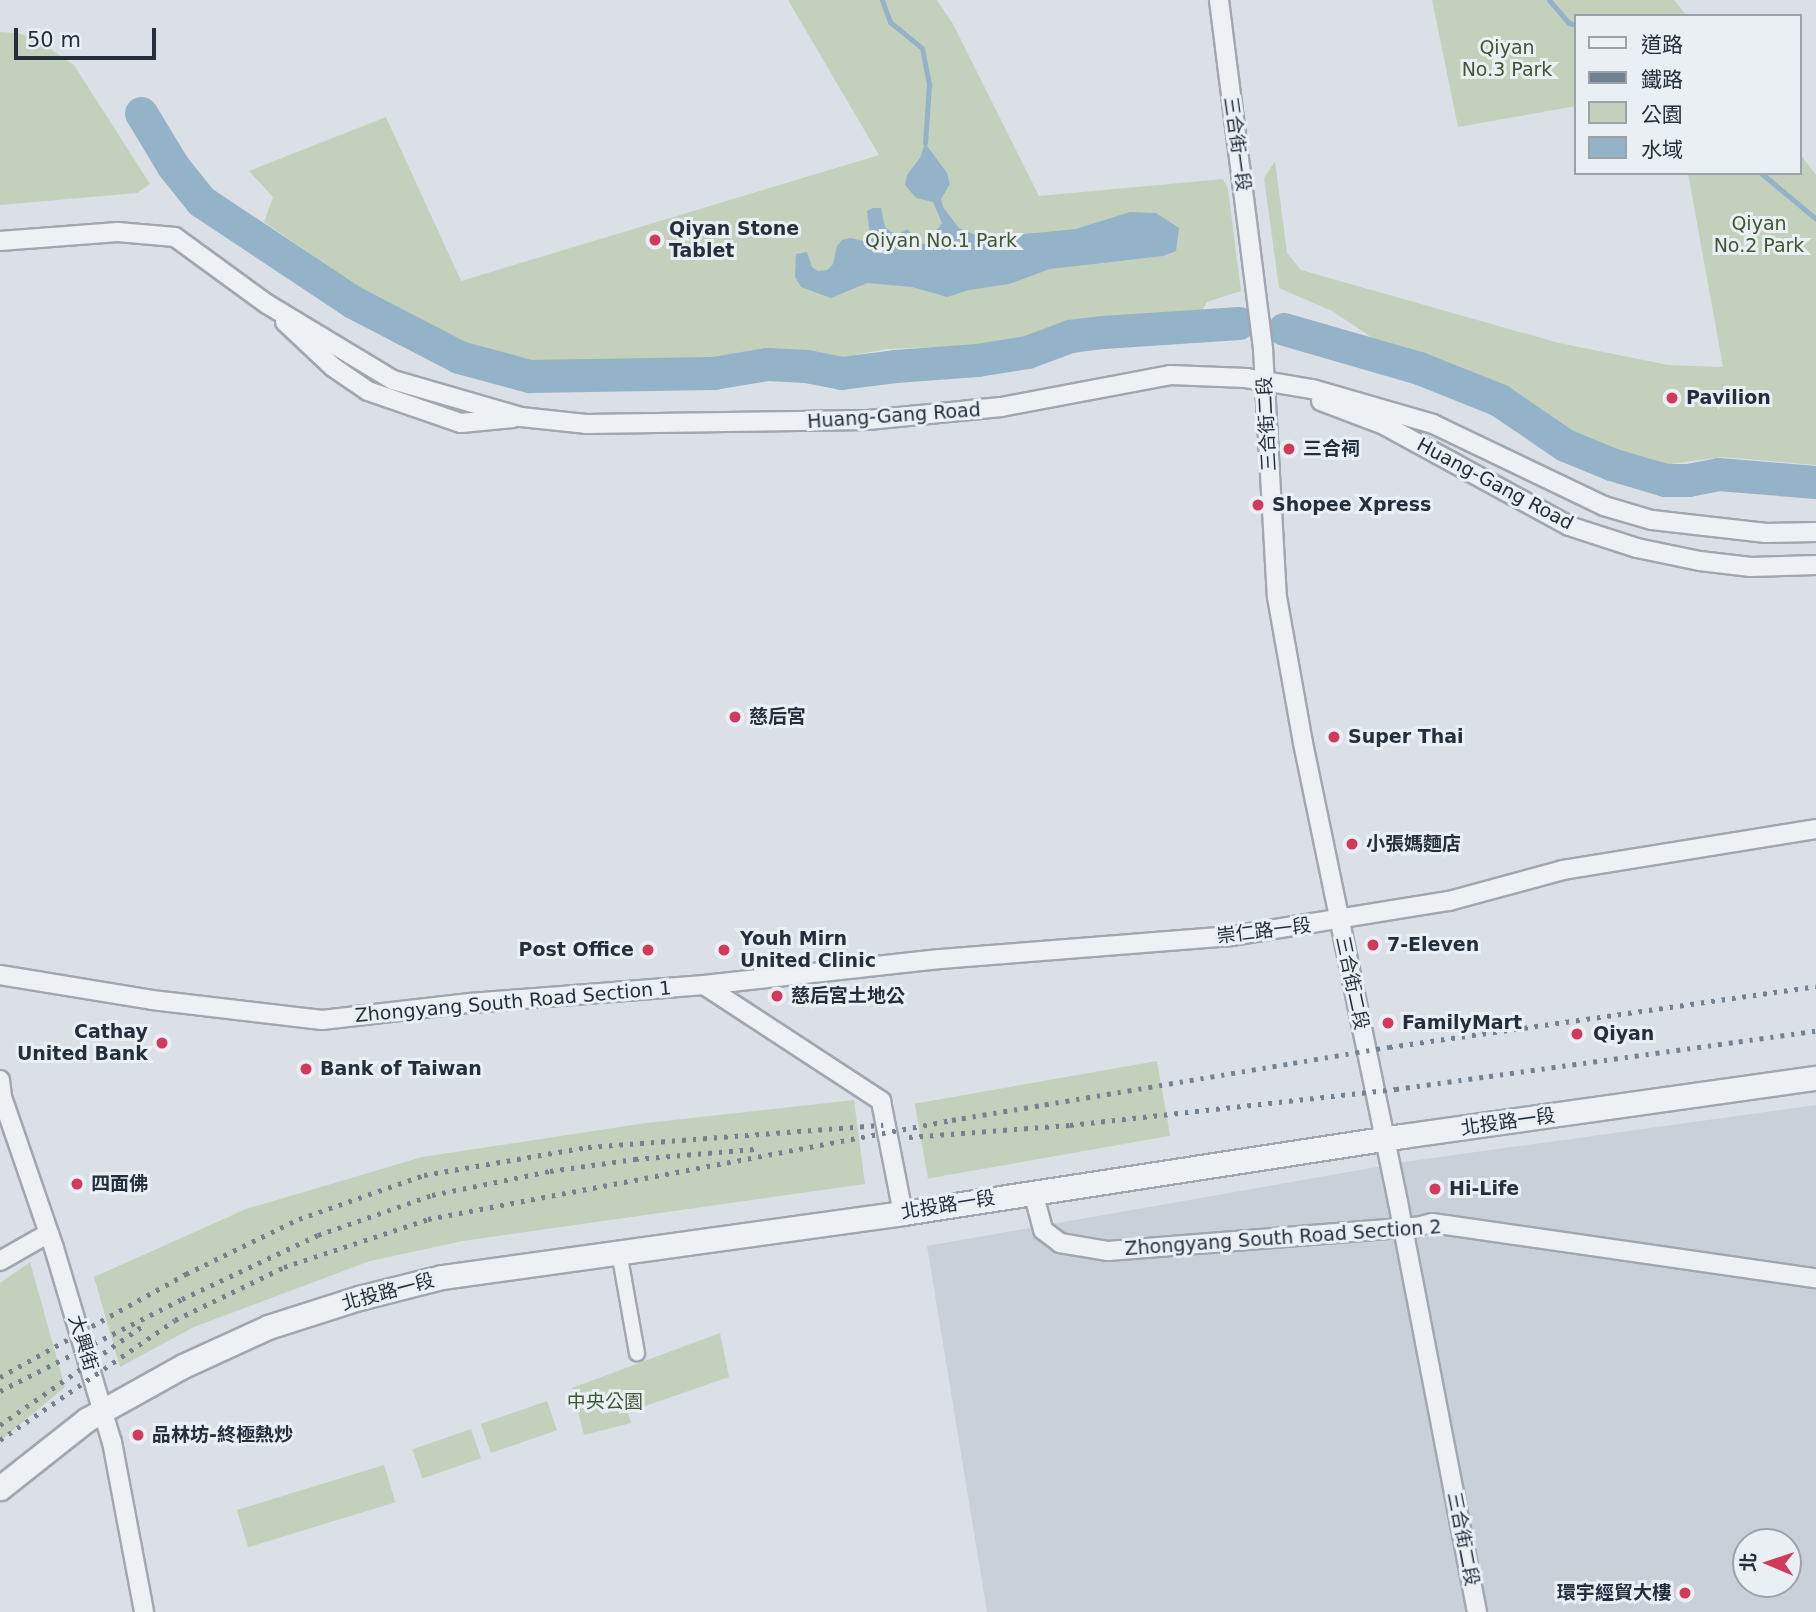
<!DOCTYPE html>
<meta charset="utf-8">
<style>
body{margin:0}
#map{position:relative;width:1816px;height:1612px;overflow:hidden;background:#dbe0e6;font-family:"DejaVu Sans","Noto Sans TC",sans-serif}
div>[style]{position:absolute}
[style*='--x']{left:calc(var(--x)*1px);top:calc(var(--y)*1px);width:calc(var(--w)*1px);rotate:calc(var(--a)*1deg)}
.built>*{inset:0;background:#c9d0d8}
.green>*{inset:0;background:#c3d0bc;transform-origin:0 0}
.water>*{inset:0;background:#94b2c8}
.stream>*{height:5px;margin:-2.5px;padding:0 2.5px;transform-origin:2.5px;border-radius:2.5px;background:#94b2c8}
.river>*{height:33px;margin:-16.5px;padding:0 16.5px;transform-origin:16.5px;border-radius:16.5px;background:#94b2c8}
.roads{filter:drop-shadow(2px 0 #a1a7b0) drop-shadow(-2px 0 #a1a7b0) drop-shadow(0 2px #a1a7b0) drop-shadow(0 -2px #a1a7b0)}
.pedestrian>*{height:14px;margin:-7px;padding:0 7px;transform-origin:7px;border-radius:7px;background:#eef1f4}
.minor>*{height:18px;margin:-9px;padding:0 9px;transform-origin:9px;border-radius:9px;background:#eef1f4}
.tertiary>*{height:23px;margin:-11.5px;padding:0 11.5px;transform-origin:11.5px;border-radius:11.5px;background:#eef1f4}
.rail>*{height:5px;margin-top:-2.5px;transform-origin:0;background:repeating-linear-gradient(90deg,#748190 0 3.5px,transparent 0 10.5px)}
.dots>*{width:19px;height:19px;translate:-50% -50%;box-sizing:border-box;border:4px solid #eaeff4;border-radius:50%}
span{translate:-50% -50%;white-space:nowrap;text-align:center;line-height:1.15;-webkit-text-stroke:6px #eaeff4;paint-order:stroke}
.park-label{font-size:19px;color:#3c5832}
.street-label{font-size:19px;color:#252f3c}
.poi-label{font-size:19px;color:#252f3c;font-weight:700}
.left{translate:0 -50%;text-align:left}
.right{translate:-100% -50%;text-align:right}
.legend{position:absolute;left:1574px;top:14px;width:228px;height:161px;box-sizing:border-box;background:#eaeff4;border:2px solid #9ba2aa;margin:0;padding:9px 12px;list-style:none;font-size:21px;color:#252f3c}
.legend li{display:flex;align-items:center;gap:14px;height:35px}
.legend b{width:35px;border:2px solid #9ba2aa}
.north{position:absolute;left:1732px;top:1528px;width:70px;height:70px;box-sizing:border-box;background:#eaeff4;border:2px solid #9ba2aa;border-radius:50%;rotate:272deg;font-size:19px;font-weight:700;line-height:28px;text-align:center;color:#252f3c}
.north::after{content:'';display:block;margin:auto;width:24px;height:32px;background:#d13a5d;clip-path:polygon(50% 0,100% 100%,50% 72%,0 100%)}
.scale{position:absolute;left:14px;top:28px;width:142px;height:32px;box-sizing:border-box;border:4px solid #252f3c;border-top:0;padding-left:9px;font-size:21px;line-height:24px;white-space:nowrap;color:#252f3c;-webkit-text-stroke:5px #eaeff4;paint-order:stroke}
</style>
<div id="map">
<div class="built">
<div style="clip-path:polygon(evenodd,1816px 1105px,1816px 1612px,987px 1612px,927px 1246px,1411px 1161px,1816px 1105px,1746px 1542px,1788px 1542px,1788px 1584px,1746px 1584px,1746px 1542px)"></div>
</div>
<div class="green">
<div style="clip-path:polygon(788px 0,937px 0,953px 24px,1039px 196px,1223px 179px,1228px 189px,1241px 291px,1207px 302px,1201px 312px,1084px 323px,1023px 340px,986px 345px,887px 349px,839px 358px,787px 351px,725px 363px,536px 369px,508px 364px,458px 347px,390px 309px,264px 222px,273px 197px,249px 171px,386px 117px,461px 281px,879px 155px)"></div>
<div style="clip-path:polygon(1432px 0,1674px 0,1687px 16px,1576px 16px,1576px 106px,1458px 127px)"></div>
<div style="clip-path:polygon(0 32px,17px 33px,34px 38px,74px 65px,150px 184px,137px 193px,0 205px)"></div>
<div style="clip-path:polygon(1800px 154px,1816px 175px,1816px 465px,1723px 457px,1663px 465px,1613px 451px,1573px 435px,1502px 396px,1472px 396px,1440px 383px,1332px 311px,1279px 288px,1264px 178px,1275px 161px,1287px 253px,1301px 270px,1559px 343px,1668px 365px,1723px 367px,1688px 173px,1800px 173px)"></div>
<div style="left:1157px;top:1061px;width:76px;height:246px;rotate:80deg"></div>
<div style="clip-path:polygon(854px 1100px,865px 1184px,463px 1241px,370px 1261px,194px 1327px,120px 1367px,94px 1277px,246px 1209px,422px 1157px,646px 1123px)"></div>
<div style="clip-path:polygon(30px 1262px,65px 1387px,0 1441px,0 1283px)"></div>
<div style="clip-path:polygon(720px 1333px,729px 1377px,628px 1412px,631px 1423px,584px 1435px,572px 1388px)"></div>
<div style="left:547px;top:1401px;width:31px;height:70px;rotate:71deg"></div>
<div style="left:471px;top:1429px;width:31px;height:62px;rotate:71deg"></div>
<div style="left:384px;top:1465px;width:39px;height:154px;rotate:73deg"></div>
</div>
<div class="water">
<div style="clip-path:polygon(925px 143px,947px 173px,950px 184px,941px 199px,943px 207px,959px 228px,973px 234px,1025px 234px,1076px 229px,1130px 212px,1156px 213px,1179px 228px,1176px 251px,1163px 256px,1050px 269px,1009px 284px,969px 290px,947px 297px,912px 287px,867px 283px,831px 298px,801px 287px,795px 277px,796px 254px,807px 252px,812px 267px,818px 271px,827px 270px,833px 264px,837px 246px,842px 240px,850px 238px,864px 241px,870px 236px,867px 211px,873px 208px,881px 208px,885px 227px,891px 232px,898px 234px,908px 229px,917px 243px,925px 244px,936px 231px,942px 223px,933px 202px,916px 198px,905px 185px,907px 175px,920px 158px)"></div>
</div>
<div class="stream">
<div style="--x:882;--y:0;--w:23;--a:70"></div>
<div style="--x:890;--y:22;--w:41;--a:39.1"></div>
<div style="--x:922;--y:48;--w:38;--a:79"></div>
<div style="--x:929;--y:85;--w:58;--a:93.9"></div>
<div style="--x:1549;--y:0;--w:30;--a:49"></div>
<div style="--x:1569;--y:23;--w:7;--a:16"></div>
<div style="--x:1761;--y:173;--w:72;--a:39.9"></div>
</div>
<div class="river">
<div style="--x:141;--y:113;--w:62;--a:58.9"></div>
<div style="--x:173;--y:166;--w:45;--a:51.3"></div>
<div style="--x:201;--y:201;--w:182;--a:33.6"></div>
<div style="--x:353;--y:302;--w:119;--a:27.4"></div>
<div style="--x:459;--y:357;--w:73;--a:15.2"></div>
<div style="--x:529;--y:376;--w:184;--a:-0.9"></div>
<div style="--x:713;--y:373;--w:55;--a:-9.5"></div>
<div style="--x:767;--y:364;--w:39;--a:3"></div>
<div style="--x:806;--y:366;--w:36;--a:11"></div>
<div style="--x:841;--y:373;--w:54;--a:-7.4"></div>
<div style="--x:895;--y:366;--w:82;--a:-4.2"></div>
<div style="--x:977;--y:360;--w:51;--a:-9.1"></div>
<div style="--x:1027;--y:352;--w:46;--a:-20.4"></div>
<div style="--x:1070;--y:336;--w:33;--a:-7"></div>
<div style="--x:1103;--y:332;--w:136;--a:-3.8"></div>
<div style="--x:1284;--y:329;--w:141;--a:16.1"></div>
<div style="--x:1419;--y:368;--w:86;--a:21.8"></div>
<div style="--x:1499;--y:400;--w:80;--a:34.3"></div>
<div style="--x:1565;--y:445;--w:50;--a:22.4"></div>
<div style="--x:1611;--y:464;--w:56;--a:16.5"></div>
<div style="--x:1665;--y:480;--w:23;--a:0"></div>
<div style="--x:1688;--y:480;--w:31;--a:-11"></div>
<div style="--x:1718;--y:474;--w:98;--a:4.7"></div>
</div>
<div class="roads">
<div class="pedestrian">
<div style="--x:619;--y:1252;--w:103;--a:79.9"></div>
</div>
<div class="minor">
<div style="--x:1219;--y:0;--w:352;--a:82.8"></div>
<div style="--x:1263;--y:349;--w:248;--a:86.8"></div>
<div style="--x:1277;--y:597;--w:148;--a:79.9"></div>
<div style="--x:1303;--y:743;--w:469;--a:78.3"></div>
<div style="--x:1398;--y:1202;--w:418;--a:79.1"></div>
<div style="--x:0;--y:241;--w:118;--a:-4.4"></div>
<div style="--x:118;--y:232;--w:57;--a:5"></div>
<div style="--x:175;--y:237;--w:114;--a:36.1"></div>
<div style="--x:267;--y:304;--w:147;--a:31.1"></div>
<div style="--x:393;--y:380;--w:133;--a:16.1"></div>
<div style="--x:521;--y:417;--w:65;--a:6.1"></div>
<div style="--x:586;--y:424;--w:282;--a:-0.8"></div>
<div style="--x:868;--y:420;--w:134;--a:-5.6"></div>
<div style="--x:1001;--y:407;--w:172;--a:-10.7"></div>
<div style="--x:1170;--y:375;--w:76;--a:2.3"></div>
<div style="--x:1246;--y:378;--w:67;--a:9.5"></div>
<div style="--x:1312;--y:389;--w:126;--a:16.1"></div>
<div style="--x:1433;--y:424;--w:190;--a:25.6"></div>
<div style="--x:1604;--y:506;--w:50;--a:16.3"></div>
<div style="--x:1652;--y:520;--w:115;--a:6.5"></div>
<div style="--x:1766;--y:533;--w:50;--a:-1.1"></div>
<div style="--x:285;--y:322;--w:66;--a:43.2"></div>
<div style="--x:333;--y:367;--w:42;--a:34.4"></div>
<div style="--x:368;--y:391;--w:98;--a:19"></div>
<div style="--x:461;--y:423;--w:52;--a:-5.5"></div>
<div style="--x:1321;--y:401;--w:67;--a:20.9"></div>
<div style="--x:1384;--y:425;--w:211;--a:28.6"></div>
<div style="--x:1569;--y:526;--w:71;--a:17.9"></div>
<div style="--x:1637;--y:548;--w:64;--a:11.7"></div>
<div style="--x:1700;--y:561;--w:51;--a:6.7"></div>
<div style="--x:1751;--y:567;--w:65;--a:-1.8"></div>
<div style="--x:0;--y:975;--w:154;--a:9.3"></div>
<div style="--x:152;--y:1000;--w:171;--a:6.7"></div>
<div style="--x:322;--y:1020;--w:149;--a:-6.6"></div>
<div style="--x:470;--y:1003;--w:235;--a:-4.4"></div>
<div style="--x:704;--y:985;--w:237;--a:-6.3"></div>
<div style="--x:940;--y:959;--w:293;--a:-4.5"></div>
<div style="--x:1232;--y:936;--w:220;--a:-9.2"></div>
<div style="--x:1449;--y:901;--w:118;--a:-15.2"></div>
<div style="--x:1563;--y:870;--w:256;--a:-9.2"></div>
<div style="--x:704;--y:985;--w:212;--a:33.2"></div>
<div style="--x:881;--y:1101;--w:114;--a:78.9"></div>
<div style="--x:0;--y:1080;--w:17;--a:83"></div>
<div style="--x:2;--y:1097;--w:160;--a:71"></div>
<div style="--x:54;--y:1248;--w:202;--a:73.4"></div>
<div style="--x:112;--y:1442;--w:173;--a:79.3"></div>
<div style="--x:1033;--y:1192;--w:39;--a:75"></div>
<div style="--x:1043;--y:1230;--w:21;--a:37"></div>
<div style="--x:1060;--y:1243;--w:49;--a:9.5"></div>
<div style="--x:1108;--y:1251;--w:309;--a:-4.5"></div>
<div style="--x:1416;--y:1227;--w:16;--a:-14"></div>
<div style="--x:1432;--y:1223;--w:388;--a:8.2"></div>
<div style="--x:0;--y:1261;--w:56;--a:-29.7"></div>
</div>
<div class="tertiary">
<div style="--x:0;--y:1488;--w:110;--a:-38.3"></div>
<div style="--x:86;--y:1420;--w:111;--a:-29.1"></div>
<div style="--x:183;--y:1366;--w:94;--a:-24.6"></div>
<div style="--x:268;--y:1327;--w:96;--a:-17.7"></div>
<div style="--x:359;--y:1298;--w:86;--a:-14.2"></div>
<div style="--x:442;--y:1277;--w:465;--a:-7.9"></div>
<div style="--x:903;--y:1213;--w:505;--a:-8.77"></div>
<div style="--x:1402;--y:1136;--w:418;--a:-8"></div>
</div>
</div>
<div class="rail">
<div style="--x:909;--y:1137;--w:161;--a:-4.3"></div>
<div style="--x:1070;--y:1125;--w:328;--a:-6.3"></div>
<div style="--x:1396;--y:1089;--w:424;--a:-7.9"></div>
<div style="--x:0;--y:1377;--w:213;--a:-29"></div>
<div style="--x:186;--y:1274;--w:126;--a:-26"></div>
<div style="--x:299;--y:1219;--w:133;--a:-19.4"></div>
<div style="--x:424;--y:1175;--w:166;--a:-9.7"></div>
<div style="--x:588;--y:1147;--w:296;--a:-4.3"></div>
<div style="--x:0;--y:1391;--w:204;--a:-26.8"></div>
<div style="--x:182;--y:1299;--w:150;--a:-25.2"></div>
<div style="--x:318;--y:1235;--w:121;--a:-19.3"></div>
<div style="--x:432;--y:1195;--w:120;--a:-11.5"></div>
<div style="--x:550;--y:1171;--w:86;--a:-8"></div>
<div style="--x:635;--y:1159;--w:120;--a:-4.8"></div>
<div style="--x:0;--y:1425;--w:172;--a:-34.8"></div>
<div style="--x:0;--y:1440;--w:212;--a:-34.4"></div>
<div style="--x:175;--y:1320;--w:121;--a:-25.9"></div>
<div style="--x:284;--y:1267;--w:152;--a:-18.4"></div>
<div style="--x:428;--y:1219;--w:533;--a:-10.7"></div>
<div style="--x:952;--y:1120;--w:443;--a:-9.5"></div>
<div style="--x:1389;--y:1047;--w:431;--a:-8.1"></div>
</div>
<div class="dots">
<div style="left:655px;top:240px;background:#d13a5d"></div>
<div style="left:1672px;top:398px;background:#d13a5d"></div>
<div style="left:1289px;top:449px;background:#d13a5d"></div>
<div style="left:1258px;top:505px;background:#d13a5d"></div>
<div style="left:735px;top:717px;background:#d13a5d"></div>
<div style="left:1334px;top:737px;background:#d13a5d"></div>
<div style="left:1352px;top:844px;background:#d13a5d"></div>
<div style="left:1373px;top:945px;background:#d13a5d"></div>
<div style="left:648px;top:950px;background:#d13a5d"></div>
<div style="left:724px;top:950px;background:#d13a5d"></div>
<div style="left:777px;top:996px;background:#d13a5d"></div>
<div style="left:1388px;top:1023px;background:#d13a5d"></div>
<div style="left:1577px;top:1034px;background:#d13a5d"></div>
<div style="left:162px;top:1043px;background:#d13a5d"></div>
<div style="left:306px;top:1069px;background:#d13a5d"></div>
<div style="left:77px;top:1184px;background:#d13a5d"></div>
<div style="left:1435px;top:1189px;background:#d13a5d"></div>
<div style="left:138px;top:1435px;background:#d13a5d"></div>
<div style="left:1685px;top:1593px;background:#d13a5d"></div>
</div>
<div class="park-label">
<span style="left:1507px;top:59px">Qiyan<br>No.3 Park</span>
<span style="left:1759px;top:235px">Qiyan<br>No.2 Park</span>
<span style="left:941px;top:241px">Qiyan No.1 Park</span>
<span style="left:605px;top:1402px">中央公園</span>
</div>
<div class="street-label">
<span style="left:1237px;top:144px;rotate:82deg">三合街一段</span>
<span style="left:894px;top:416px;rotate:-4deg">Huang-Gang Road</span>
<span style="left:1267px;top:424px;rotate:-93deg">三合街二段</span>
<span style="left:1495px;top:484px;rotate:28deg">Huang-Gang Road</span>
<span style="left:1264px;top:931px;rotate:-7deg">崇仁路一段</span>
<span style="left:1352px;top:983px;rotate:78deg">三合街二段</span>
<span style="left:513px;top:1002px;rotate:-5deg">Zhongyang South Road Section 1</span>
<span style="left:1508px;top:1122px;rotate:-8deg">北投路一段</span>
<span style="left:948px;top:1205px;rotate:-9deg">北投路一段</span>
<span style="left:1283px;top:1238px;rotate:-4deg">Zhongyang South Road Section 2</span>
<span style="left:388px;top:1292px;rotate:-15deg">北投路一段</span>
<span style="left:83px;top:1343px;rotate:73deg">大興街</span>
<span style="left:1463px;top:1539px;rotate:79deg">三合街二段</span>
</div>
<div class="poi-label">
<span class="left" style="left:669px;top:240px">Qiyan Stone<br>Tablet</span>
<span class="left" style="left:1686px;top:398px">Pavilion</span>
<span class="left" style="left:1303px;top:449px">三合祠</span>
<span class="left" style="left:1272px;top:505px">Shopee Xpress</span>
<span class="left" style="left:749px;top:717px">慈后宮</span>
<span class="left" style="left:1348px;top:737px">Super Thai</span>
<span class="left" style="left:1366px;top:844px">小張媽麵店</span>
<span class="left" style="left:740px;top:950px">Youh Mirn<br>United Clinic</span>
<span class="left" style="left:1387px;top:945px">7-Eleven</span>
<span class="right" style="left:634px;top:950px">Post Office</span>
<span class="left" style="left:791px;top:996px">慈后宮土地公</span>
<span class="left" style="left:1402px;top:1023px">FamilyMart</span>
<span class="right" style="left:148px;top:1043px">Cathay<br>United Bank</span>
<span class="left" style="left:1593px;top:1034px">Qiyan</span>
<span class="left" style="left:320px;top:1069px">Bank of Taiwan</span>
<span class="left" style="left:91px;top:1184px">四面佛</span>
<span class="left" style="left:1449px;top:1189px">Hi-Life</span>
<span class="left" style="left:152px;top:1435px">品林坊-終極熱炒</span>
<span class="right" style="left:1671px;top:1593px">環宇經貿大樓</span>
</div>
<ul class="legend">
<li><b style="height:9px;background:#eef1f4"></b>道路</li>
<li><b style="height:9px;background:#748190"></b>鐵路</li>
<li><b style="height:19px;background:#c3d0bc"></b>公園</li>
<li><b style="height:19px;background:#94b2c8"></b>水域</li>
</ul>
<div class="north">北</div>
<div class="scale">50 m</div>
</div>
